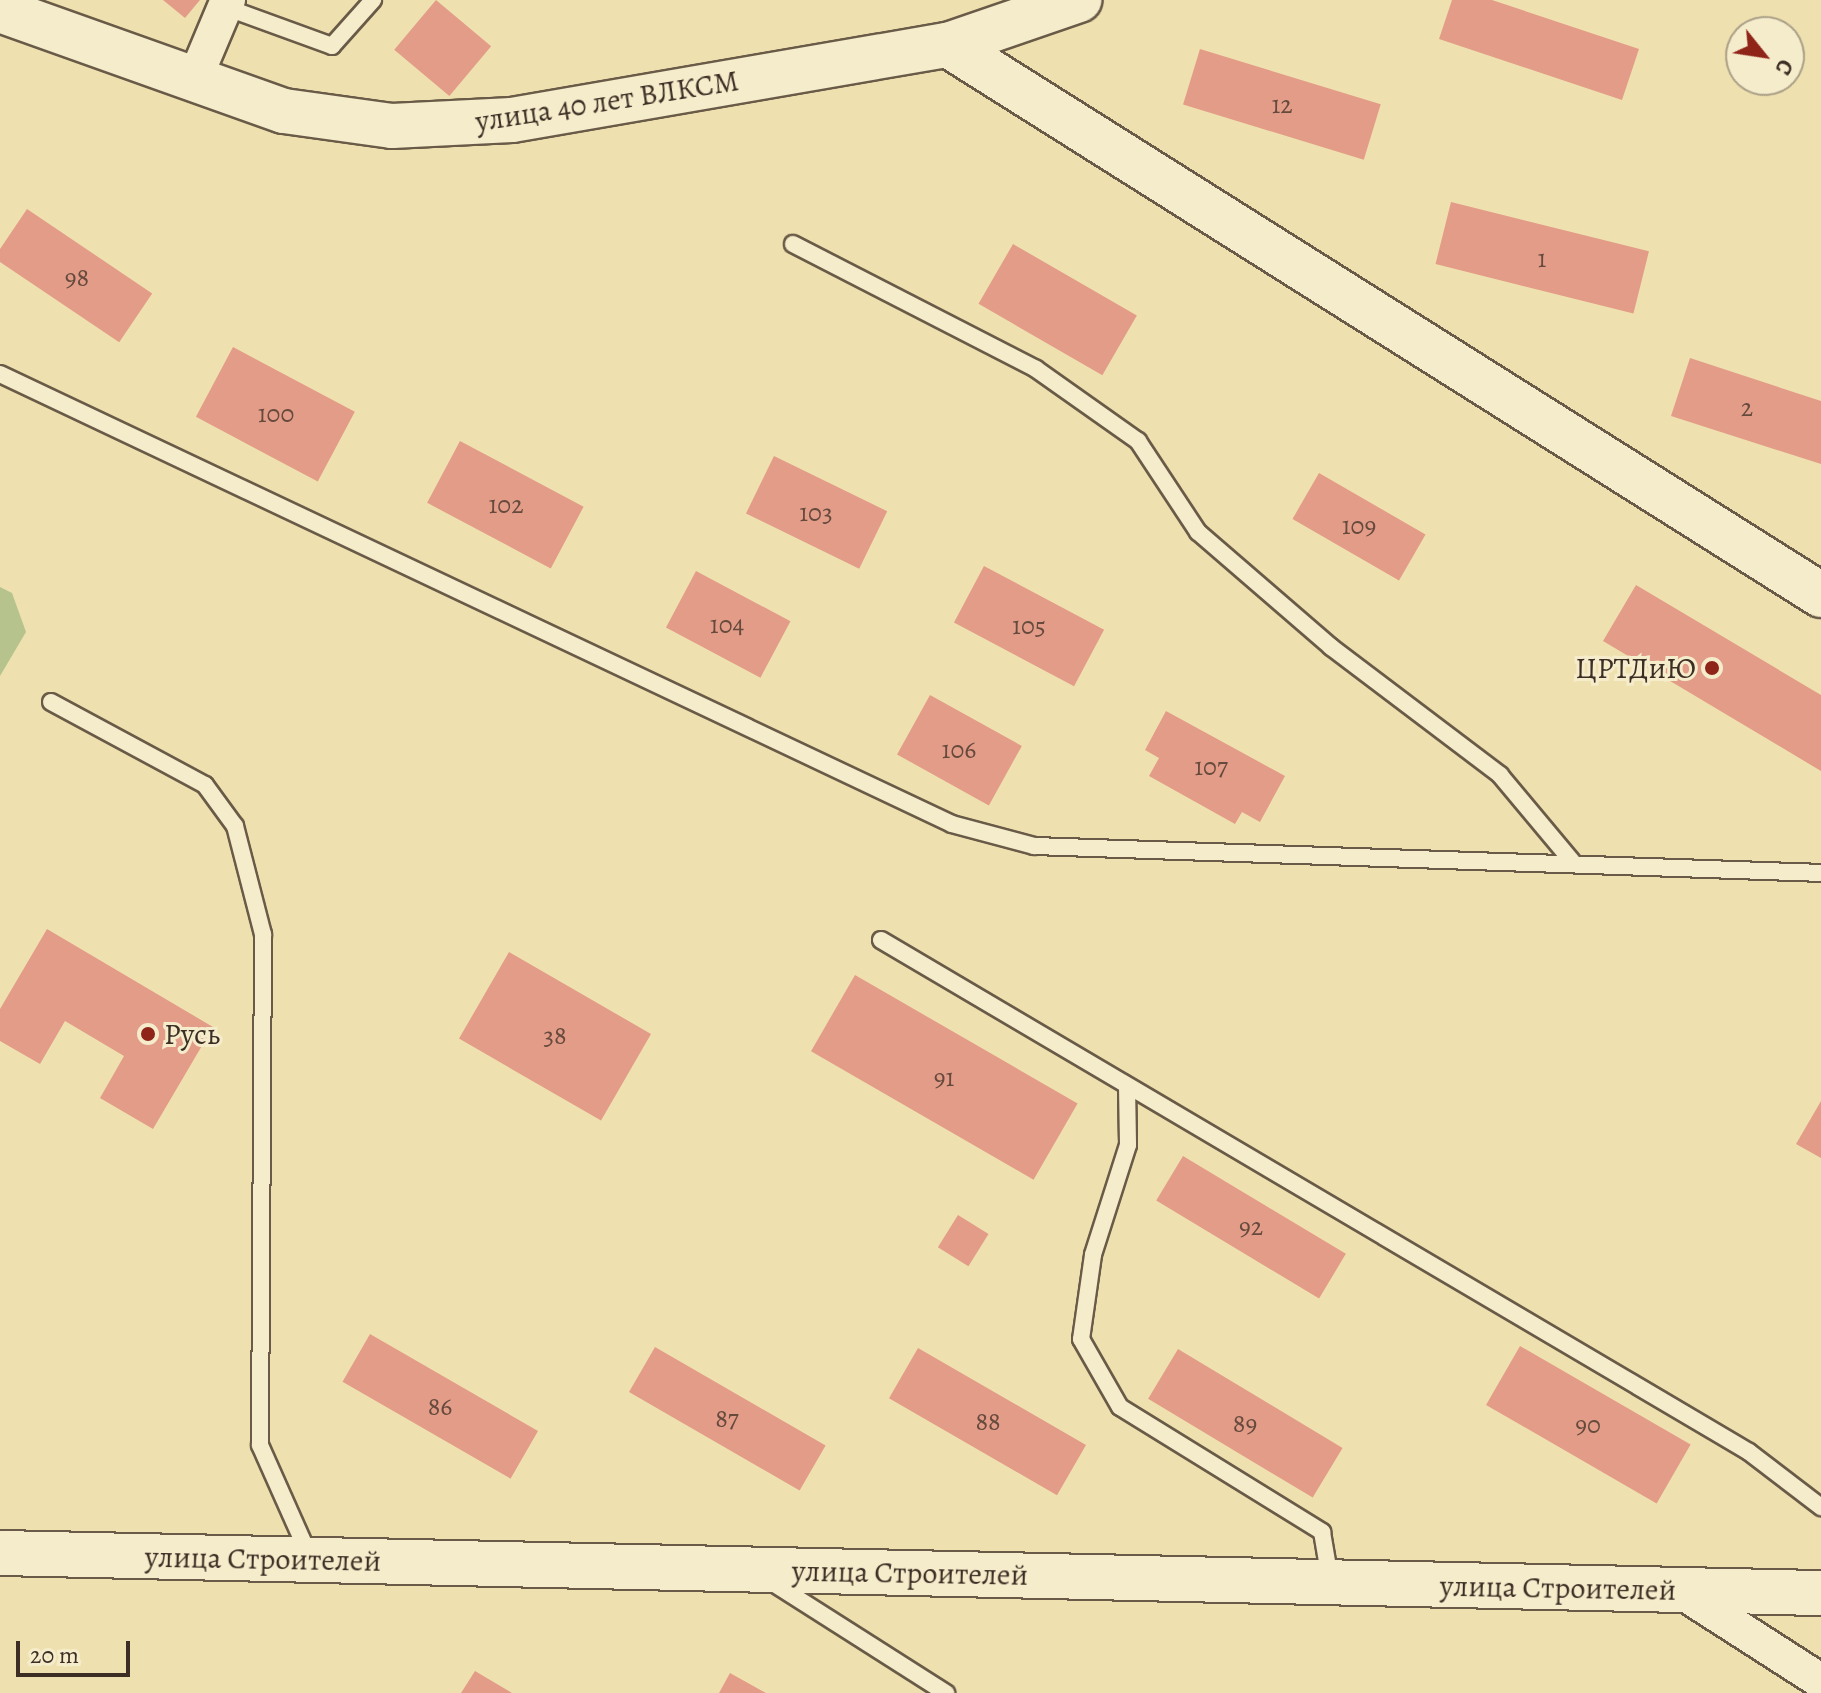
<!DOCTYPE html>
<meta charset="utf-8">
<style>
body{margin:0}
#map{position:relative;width:1821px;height:1693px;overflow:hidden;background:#efe1af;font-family:Alegreya,serif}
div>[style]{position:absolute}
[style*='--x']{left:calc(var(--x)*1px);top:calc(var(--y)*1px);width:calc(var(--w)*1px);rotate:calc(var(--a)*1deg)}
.green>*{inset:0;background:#b6c38d}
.building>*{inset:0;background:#e39c88;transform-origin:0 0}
.roads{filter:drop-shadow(2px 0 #695b47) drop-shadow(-2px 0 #695b47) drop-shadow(0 2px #695b47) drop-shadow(0 -2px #695b47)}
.lane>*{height:16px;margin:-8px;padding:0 8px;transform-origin:8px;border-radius:8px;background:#f5eccb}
.street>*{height:34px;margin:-17px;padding:0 17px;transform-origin:17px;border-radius:17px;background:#f5eccb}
.secondary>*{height:44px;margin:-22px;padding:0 22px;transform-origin:22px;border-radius:22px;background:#f5eccb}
.dots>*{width:22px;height:22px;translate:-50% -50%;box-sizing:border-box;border:4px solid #f5eccb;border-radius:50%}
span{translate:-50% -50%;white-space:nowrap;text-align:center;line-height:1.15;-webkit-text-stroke:6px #f5eccb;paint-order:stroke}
.number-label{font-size:26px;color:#664a3d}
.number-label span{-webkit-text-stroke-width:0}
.street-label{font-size:30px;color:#3c2e24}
.poi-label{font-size:30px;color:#3c2e24}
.right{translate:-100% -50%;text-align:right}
.left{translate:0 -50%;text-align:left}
.north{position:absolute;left:1725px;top:16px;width:80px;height:80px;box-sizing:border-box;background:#f5eccb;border:2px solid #aba088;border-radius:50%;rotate:120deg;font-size:22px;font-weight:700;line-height:32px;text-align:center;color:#3c2e24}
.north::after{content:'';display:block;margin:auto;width:28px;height:36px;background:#8f2418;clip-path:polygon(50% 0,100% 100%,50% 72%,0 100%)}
.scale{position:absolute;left:16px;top:1641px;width:114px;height:36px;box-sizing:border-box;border:4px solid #3c2e24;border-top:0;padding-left:10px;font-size:24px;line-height:28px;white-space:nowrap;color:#3c2e24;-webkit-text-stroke:6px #f5eccb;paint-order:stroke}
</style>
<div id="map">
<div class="green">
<div style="clip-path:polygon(0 587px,12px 593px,26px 632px,0 676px)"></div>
</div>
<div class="building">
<div style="clip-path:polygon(163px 0,200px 0,185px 18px)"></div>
<div style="left:436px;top:0;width:72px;height:65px;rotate:40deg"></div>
<div style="clip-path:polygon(1452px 0,1492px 0,1639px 49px,1622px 100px,1439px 39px)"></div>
<div style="left:1200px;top:49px;width:189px;height:58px;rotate:17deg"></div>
<div style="left:1451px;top:202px;width:204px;height:64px;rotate:14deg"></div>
<div style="left:27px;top:209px;width:151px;height:59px;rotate:34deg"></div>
<div style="left:1013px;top:244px;width:143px;height:69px;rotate:30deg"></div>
<div style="left:233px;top:347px;width:138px;height:79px;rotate:28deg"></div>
<div style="clip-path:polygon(1690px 358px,1821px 401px,1821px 464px,1671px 416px)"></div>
<div style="left:460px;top:441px;width:140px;height:70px;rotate:28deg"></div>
<div style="left:774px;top:456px;width:126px;height:64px;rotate:26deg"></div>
<div style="left:1319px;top:473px;width:123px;height:53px;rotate:30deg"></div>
<div style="left:984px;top:566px;width:136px;height:64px;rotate:28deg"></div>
<div style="left:696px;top:571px;width:107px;height:64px;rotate:28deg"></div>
<div style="clip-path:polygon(1636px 585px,1821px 695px,1821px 771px,1603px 641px)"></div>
<div style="left:930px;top:695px;width:105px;height:68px;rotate:29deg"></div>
<div style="clip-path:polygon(1166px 711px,1285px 776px,1260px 822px,1242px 812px,1235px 824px,1149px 776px,1159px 758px,1145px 750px)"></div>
<div style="clip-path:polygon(47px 929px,213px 1027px,153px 1129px,100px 1098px,124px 1056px,65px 1021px,40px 1064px,0 1041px,0 1009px)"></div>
<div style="left:509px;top:952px;width:164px;height:100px;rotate:30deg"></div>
<div style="left:855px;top:975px;width:257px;height:88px;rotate:30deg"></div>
<div style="clip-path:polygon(1821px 1101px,1821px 1158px,1796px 1144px)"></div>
<div style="left:1183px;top:1156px;width:190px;height:52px;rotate:31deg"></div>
<div style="left:958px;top:1215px;width:36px;height:38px;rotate:32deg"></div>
<div style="left:370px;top:1334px;width:194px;height:55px;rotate:30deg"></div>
<div style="left:1520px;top:1346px;width:197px;height:68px;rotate:30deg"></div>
<div style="left:655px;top:1347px;width:197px;height:52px;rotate:30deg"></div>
<div style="left:918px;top:1348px;width:194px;height:58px;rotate:30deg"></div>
<div style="left:1178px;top:1349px;width:192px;height:58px;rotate:31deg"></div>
<div style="clip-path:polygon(475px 1671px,512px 1693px,461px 1693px)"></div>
<div style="clip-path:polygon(730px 1673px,766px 1693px,719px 1693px)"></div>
</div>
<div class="roads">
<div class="lane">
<div style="--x:225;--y:7;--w:114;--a:20"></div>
<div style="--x:332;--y:46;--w:62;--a:-48.3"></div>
<div style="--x:793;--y:244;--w:273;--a:27.2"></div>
<div style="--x:1036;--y:369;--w:125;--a:35.2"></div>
<div style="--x:1138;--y:441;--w:109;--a:56.6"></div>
<div style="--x:1198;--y:532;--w:176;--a:40.8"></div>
<div style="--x:1331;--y:647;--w:212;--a:37.1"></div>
<div style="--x:1500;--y:775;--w:112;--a:50.1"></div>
<div style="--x:0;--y:374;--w:1053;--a:25.3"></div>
<div style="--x:952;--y:824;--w:85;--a:15"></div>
<div style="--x:1034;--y:846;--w:787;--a:1.96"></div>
<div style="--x:51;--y:702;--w:175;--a:28.3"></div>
<div style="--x:205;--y:785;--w:51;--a:53.8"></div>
<div style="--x:235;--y:826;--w:112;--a:75.5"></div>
<div style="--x:263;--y:934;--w:511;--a:90.34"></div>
<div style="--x:260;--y:1445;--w:120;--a:66"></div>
<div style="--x:881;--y:940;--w:1008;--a:30.53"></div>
<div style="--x:1749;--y:1452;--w:91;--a:37.4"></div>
<div style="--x:1127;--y:1086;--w:59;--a:89"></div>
<div style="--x:1128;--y:1145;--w:115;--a:107.7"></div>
<div style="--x:1093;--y:1255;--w:85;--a:98.1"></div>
<div style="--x:1081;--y:1339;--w:78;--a:60.2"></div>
<div style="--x:1120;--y:1407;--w:238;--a:31.7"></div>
<div style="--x:1322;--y:1532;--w:48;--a:80.3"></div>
<div style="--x:770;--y:1581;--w:209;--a:32.5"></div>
</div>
<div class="street">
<div style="--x:195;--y:78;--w:85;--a:-67.1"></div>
<div style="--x:1679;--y:1590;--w:169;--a:32.7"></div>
</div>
<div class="secondary">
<div style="--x:0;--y:10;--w:301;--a:19.6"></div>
<div style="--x:284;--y:111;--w:109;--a:7.9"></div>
<div style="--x:392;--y:126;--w:120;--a:-2.9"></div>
<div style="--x:512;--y:120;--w:442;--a:-9.8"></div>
<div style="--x:948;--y:45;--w:139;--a:-19"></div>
<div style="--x:948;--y:45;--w:1032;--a:32.21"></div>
<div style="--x:0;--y:1553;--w:1821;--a:1.26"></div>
</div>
</div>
<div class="dots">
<div style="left:1712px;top:668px;background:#8f2418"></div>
<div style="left:148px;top:1034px;background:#8f2418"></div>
</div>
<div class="number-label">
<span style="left:1282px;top:105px">12</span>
<span style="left:1542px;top:259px">1</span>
<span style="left:77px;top:278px">98</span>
<span style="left:1747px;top:408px">2</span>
<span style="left:276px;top:414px">100</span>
<span style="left:506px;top:505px">102</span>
<span style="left:816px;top:513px">103</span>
<span style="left:1359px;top:526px">109</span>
<span style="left:727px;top:625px">104</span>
<span style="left:1029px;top:626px">105</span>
<span style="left:959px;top:750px">106</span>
<span style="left:1211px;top:767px">107</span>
<span style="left:555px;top:1036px">38</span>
<span style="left:944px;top:1078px">91</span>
<span style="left:1251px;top:1227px">92</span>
<span style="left:440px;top:1407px">86</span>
<span style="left:727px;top:1419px">87</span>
<span style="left:988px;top:1422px">88</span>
<span style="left:1245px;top:1424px">89</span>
<span style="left:1588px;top:1425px">90</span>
</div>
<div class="street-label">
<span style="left:607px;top:101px;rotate:-9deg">улица 40 лет ВЛКСМ</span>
<span style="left:263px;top:1559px;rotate:1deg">улица Строителей</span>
<span style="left:910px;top:1573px;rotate:1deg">улица Строителей</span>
<span style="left:1558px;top:1588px;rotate:1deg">улица Строителей</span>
</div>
<div class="poi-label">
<span class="right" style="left:1696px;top:668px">ЦРТДиЮ</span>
<span class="left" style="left:164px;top:1034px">Русь</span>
</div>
<div class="north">С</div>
<div class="scale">20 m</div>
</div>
